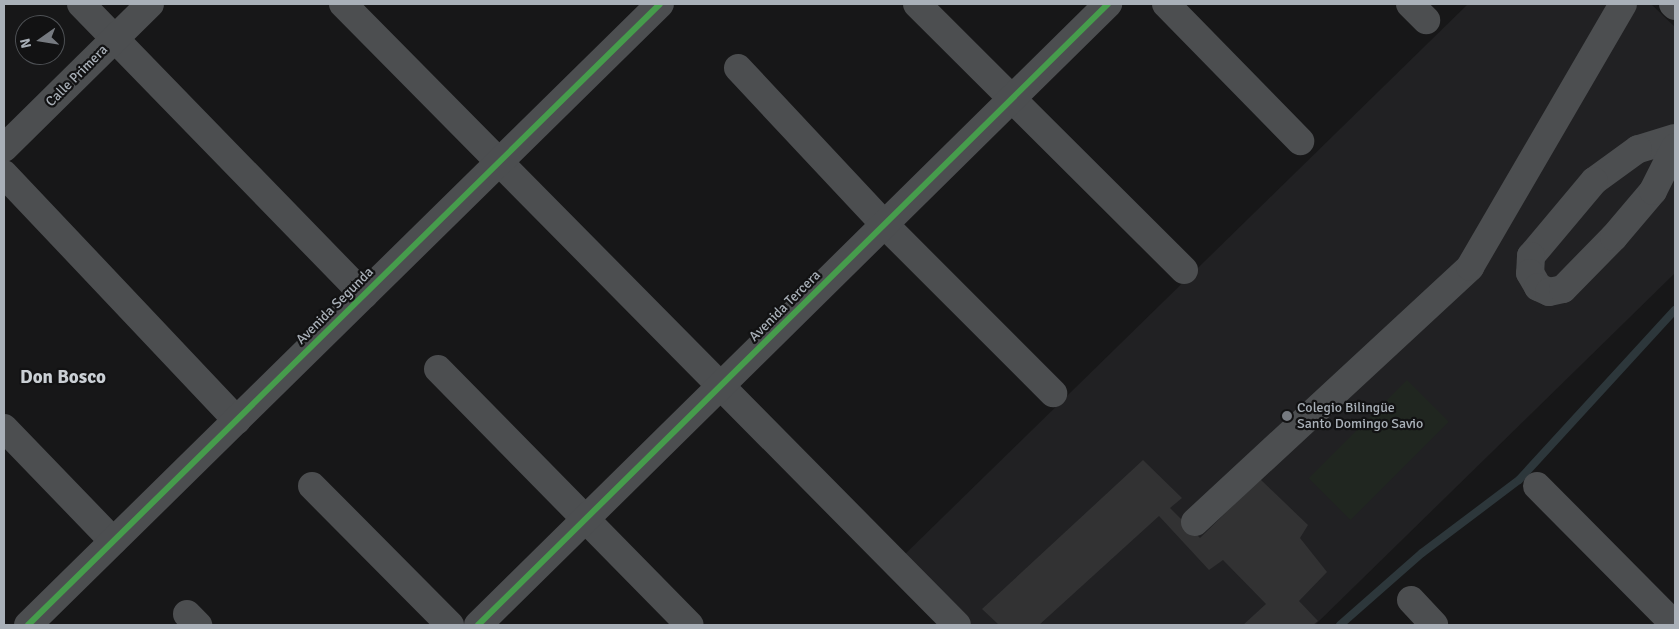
<!DOCTYPE html>
<meta charset="utf-8">
<style>
body{margin:0}
#map{position:relative;width:1679px;height:629px;overflow:hidden;background:#171718;font-family:Signika,sans-serif}
div>[style]{position:absolute}
[style*='--x']{left:calc(var(--x)*1px);top:calc(var(--y)*1px);width:calc(var(--w)*1px);rotate:calc(var(--a)*1deg)}
.built>*{inset:0;background:#212123}
.green>*{inset:0;background:#202620;transform-origin:0 0}
.stream>*{height:8px;margin:-4px;padding:0 4px;transform-origin:4px;border-radius:4px;background:#2d373b}
.building>*{inset:0;background:#323233}
.minor>*{height:28px;margin:-14px;padding:0 14px;transform-origin:14px;border-radius:14px;background:#4c4e50}
.cycleway>*{height:6px;margin:-3px;padding:0 3px;transform-origin:3px;border-radius:3px;background:#469c4c}
.dots>*{width:14px;height:14px;translate:-50% -50%;box-sizing:border-box;border:2px solid #121213;border-radius:50%}
span{translate:-50% -50%;white-space:nowrap;text-align:center;line-height:1.15;-webkit-text-stroke:4.5px #121213;paint-order:stroke}
.street-label{font-size:14px;color:#a9b0b8}
.poi-label{font-size:14px;color:#a9b0b8}
.left{translate:0 -50%;text-align:left}
.district-label{font-size:19px;color:#cacfd4;font-weight:700}
.frame{position:absolute;inset:0;border:5px solid #a9b0b8;pointer-events:none}
.north{position:absolute;left:15px;top:15px;width:50px;height:50px;box-sizing:border-box;background:#121213;border:1px solid #4e5155;border-radius:50%;rotate:257deg;font-size:14px;font-weight:700;line-height:20px;text-align:center;color:#a9b0b8}
.north::after{content:'';display:block;margin:auto;width:18px;height:22px;background:#767a80;clip-path:polygon(50% 0,100% 100%,50% 72%,0 100%)}
</style>
<div id="map">
<div class="built">
<div style="clip-path:polygon(1468px 4px,1651px 4px,1675px 27px,1675px 273px,1315px 625px,955px 625px,899px 560px)"></div>
</div>
<div class="green">
<div style="left:1407px;top:380px;width:59px;height:139px;rotate:45deg"></div>
</div>
<div class="stream">
<div style="--x:1340;--y:625;--w:109;--a:-41.3"></div>
<div style="--x:1422;--y:553;--w:121;--a:-37"></div>
<div style="--x:1519;--y:480;--w:231;--a:-47.5"></div>
</div>
<div class="building">
<div style="clip-path:polygon(1143px 460px,1182px 498px,1170px 508px,1200px 538px,1260px 479px,1308px 525px,1300px 538px,1327px 572px,1299px 601px,1318px 621px,1313px 625px,1243px 625px,1266px 604px,1223px 560px,1209px 570px,1159px 516px,1039px 625px,999px 625px,982px 609px)"></div>
</div>
<div class="minor">
<div style="--x:81;--y:4;--w:406;--a:45.8"></div>
<div style="--x:343;--y:4;--w:873;--a:45.32"></div>
<div style="--x:917;--y:4;--w:377;--a:44.9"></div>
<div style="--x:1166;--y:4;--w:192;--a:45.6"></div>
<div style="--x:1410;--y:4;--w:23;--a:45"></div>
<div style="--x:1673;--y:4;--w:3;--a:45"></div>
<div style="--x:738;--y:68;--w:215;--a:46.9"></div>
<div style="--x:885;--y:225;--w:238;--a:45"></div>
<div style="--x:1675;--y:138;--w:39;--a:163"></div>
<div style="--x:1638;--y:149;--w:54;--a:144"></div>
<div style="--x:1594;--y:181;--w:98;--a:130"></div>
<div style="--x:1531;--y:256;--w:17;--a:93"></div>
<div style="--x:1530;--y:273;--w:16;--a:60"></div>
<div style="--x:1538;--y:287;--w:12;--a:24"></div>
<div style="--x:1549;--y:292;--w:14;--a:-12"></div>
<div style="--x:1563;--y:289;--w:73;--a:-45.6"></div>
<div style="--x:1614;--y:237;--w:60;--a:-49.7"></div>
<div style="--x:1653;--y:191;--w:49;--a:-63.4"></div>
<div style="--x:4;--y:148;--w:205;--a:-44.6"></div>
<div style="--x:4;--y:174;--w:339;--a:46.6"></div>
<div style="--x:438;--y:369;--w:359;--a:45.5"></div>
<div style="--x:4;--y:428;--w:157;--a:46"></div>
<div style="--x:312;--y:486;--w:196;--a:45.2"></div>
<div style="--x:1537;--y:486;--w:196;--a:45.2"></div>
<div style="--x:1195;--y:522;--w:375;--a:-42.8"></div>
<div style="--x:1470;--y:267;--w:304;--a:-59.8"></div>
<div style="--x:1411;--y:600;--w:34;--a:47"></div>
<div style="--x:187;--y:614;--w:16;--a:45"></div>
<div style="--x:28;--y:625;--w:886;--a:-44.5"></div>
<div style="--x:478;--y:625;--w:885;--a:-44.59"></div>
</div>
<div class="cycleway">
<div style="--x:28;--y:625;--w:886;--a:-44.5"></div>
<div style="--x:478;--y:625;--w:885;--a:-44.59"></div>
</div>
<div class="dots">
<div style="left:1287px;top:416px;background:#767a80"></div>
</div>
<div class="street-label">
<span style="left:77px;top:76px;rotate:-45deg">Calle Primera</span>
<span style="left:335px;top:306px;rotate:-45deg">Avenida Segunda</span>
<span style="left:785px;top:306px;rotate:-45deg">Avenida Tercera</span>
</div>
<div class="poi-label">
<span class="left" style="left:1297px;top:416px">Colegio Bilingüe<br>Santo Domingo Savio</span>
</div>
<div class="district-label">
<span style="left:63px;top:378px">Don Bosco</span>
</div>
<div class="frame"></div>
<div class="north">N</div>
</div>
